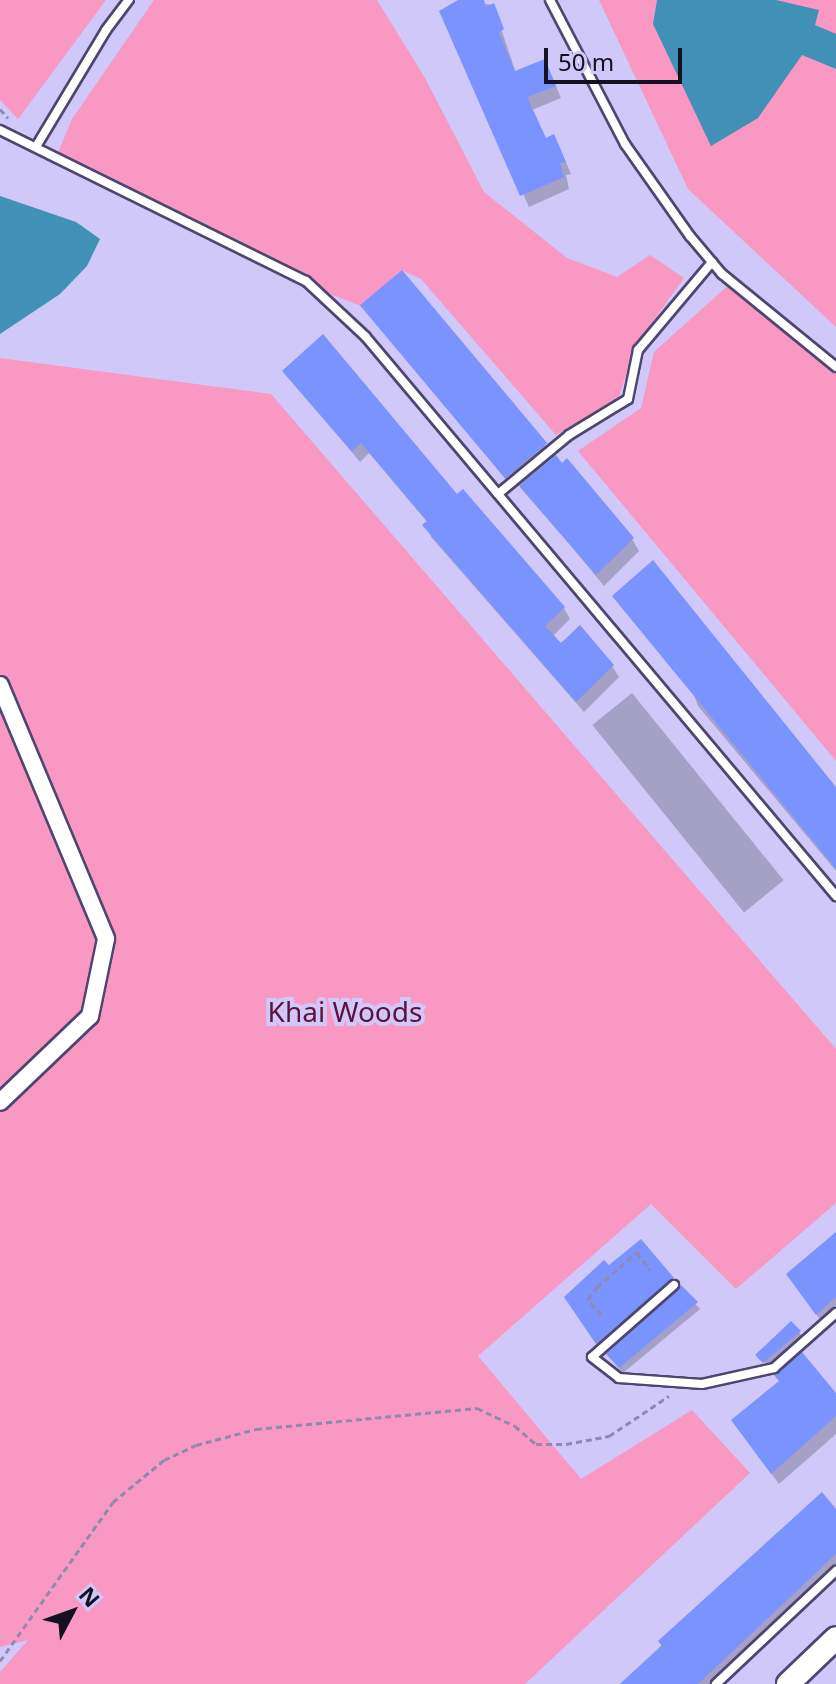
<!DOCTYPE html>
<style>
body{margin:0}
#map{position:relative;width:836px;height:1684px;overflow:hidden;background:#cfc8f8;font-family:"Noto Sans",sans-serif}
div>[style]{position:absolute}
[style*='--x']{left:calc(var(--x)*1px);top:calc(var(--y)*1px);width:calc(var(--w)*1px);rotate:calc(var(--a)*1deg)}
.green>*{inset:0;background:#f898c3}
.water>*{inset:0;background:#4190b5}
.shadow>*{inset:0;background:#0003;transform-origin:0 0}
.building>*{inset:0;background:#7b93fe;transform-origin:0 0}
.path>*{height:3px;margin-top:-1.5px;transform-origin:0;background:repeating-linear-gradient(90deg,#8e89ae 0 6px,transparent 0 10px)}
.roads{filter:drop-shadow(2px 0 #4e466f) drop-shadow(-2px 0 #4e466f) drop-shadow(0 2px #4e466f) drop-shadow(0 -2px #4e466f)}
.lane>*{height:8px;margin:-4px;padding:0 4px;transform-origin:4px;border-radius:4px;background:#fff}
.street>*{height:16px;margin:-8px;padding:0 8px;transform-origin:8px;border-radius:8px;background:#fff}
.secondary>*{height:22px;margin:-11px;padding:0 11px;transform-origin:11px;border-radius:11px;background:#fff}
span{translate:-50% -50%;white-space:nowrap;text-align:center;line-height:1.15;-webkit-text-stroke:8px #cfc8f8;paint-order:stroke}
.park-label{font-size:28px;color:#5c123a}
.north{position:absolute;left:32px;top:1572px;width:80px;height:80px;-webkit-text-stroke:6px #cfc8f8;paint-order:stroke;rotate:49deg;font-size:22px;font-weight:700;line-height:32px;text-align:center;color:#141122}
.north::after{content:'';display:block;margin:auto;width:28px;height:36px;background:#141122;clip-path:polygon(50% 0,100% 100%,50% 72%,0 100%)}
.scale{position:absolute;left:544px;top:48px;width:138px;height:36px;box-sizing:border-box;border:4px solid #141122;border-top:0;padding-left:10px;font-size:24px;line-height:28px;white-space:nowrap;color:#141122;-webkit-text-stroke:6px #cfc8f8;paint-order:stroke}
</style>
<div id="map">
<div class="green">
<div style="clip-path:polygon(0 0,106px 0,18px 119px,0 100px)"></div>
<div style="clip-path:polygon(154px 0,377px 0,425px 78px,484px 192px,567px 258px,617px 277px,650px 255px,684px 278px,635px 346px,619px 397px,556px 435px,421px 279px,401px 270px,361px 306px,312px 287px,57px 155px,72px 119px)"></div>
<div style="clip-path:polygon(599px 0,836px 0,836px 327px,688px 189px)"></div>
<div style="clip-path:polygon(732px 282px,836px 369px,836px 761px,578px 451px,641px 408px,654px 352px)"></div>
<div style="clip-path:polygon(0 358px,271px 394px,836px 1049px,836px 1203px,736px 1289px,651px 1204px,478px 1356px,581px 1479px,692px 1410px,750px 1473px,525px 1684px,0 1684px,0 1672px,28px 1640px,0 1647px)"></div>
</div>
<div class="water">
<div style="clip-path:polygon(657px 0,776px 0,819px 10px,815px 25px,836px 34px,836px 69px,802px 55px,758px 118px,711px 146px,653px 24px)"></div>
<div style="clip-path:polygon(0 196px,76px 222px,100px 239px,87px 266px,60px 294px,0 334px)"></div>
</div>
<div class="shadow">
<div style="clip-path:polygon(462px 0,493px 5px,516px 73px,551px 74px,561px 98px,532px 110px,546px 140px,560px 148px,571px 174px,566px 175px,569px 189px,529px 207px,441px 11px)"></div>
<div style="clip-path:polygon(363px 306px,545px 446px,632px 539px,639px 551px,604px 586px,520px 484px,514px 489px)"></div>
<div style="clip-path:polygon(285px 371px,457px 497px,564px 608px,570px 619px,552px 637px,560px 645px,612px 666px,619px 677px,584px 712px,431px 537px,428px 523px,369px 453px,360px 462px)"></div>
<div style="clip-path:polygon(615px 597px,836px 788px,836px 871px,698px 706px,693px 692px)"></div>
<div style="left:632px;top:693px;width:241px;height:51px;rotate:51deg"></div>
<div style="clip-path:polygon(836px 1234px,836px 1315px,824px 1325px,796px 1287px)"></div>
<div style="clip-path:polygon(609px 1268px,673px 1282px,600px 1346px,566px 1297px)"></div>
<div style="clip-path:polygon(681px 1288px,700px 1309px,623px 1373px,612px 1360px)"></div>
<div style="clip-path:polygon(799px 1332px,803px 1338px,774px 1367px,760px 1360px,757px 1355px)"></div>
<div style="clip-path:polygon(836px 1396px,836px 1434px,779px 1484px,741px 1432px)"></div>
<div style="clip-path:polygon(822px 1495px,836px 1512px,836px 1573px,720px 1684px,620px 1684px)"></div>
</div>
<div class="building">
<div style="clip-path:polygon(458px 0,484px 0,486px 7px,494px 3px,504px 29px,499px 33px,515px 71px,545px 59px,556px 86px,527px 97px,546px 138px,554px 134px,566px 162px,560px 163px,564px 177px,520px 196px,439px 11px)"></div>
<div style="left:402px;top:270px;width:226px;height:55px;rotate:50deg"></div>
<div style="clip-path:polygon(323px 334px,457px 494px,463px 489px,565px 607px,545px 626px,561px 643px,580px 625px,614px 665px,576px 702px,422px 525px,427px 521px,361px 443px,352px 452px,282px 371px)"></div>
<div style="clip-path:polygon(556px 455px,562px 463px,567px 458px,634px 538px,596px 575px,519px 486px)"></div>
<div style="clip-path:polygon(653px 560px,836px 787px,836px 869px,612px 596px)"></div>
<div style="clip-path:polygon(836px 1232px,836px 1297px,816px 1315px,786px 1274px)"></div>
<div style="clip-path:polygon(641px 1239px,674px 1278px,596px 1344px,564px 1297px,604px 1260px,609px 1265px)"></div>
<div style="clip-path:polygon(681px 1285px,698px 1302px,619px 1368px,606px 1354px)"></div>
<div style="clip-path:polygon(791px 1321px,801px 1331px,763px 1363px,755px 1355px)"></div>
<div style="clip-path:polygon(802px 1352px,836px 1393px,836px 1416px,771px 1474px,731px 1420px,779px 1381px,774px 1375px)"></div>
<div style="clip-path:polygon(822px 1492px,836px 1509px,836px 1554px,698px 1684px,620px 1684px,662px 1646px,658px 1641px)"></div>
</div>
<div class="path">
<div style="--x:0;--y:109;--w:12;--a:48"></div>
<div style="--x:601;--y:1315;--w:21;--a:-129"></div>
<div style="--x:588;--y:1299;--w:15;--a:-53"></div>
<div style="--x:597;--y:1287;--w:53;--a:-41.2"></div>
<div style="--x:637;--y:1252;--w:22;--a:54"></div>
<div style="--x:0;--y:1661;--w:195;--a:-54.6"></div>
<div style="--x:113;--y:1502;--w:66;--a:-39.5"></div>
<div style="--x:164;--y:1460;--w:35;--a:-25"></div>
<div style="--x:196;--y:1445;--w:62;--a:-14.9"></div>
<div style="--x:256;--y:1429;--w:222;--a:-5.4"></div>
<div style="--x:477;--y:1408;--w:42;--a:25.3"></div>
<div style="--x:515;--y:1426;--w:28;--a:41"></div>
<div style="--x:536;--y:1444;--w:30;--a:0"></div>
<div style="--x:566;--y:1444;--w:44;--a:-10.5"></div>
<div style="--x:609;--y:1436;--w:72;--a:-33.7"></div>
</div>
<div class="roads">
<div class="lane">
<div style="--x:550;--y:0;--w:162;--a:62.5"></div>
<div style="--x:625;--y:144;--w:113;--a:54.8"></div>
<div style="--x:690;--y:236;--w:50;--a:49.9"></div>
<div style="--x:722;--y:274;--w:147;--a:39.2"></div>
<div style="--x:0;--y:130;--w:341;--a:26.3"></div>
<div style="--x:306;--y:281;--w:81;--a:43"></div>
<div style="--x:365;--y:336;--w:732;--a:49.93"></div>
<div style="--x:37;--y:145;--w:134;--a:-59"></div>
<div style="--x:106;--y:30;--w:38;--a:-53"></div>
<div style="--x:498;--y:494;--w:92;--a:-39.7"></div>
<div style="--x:569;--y:435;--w:69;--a:-31.4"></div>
<div style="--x:628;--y:399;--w:50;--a:-78.5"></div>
<div style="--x:638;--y:350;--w:115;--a:-49.9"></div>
<div style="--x:674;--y:1285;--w:109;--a:138.7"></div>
<div style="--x:592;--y:1357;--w:34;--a:38"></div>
<div style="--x:619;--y:1378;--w:83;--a:4.1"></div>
<div style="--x:702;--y:1384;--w:74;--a:-12.5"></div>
<div style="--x:774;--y:1368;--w:83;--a:-41.6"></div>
<div style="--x:716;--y:1684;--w:165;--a:-43.3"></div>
</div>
<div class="street">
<div style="--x:0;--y:685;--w:275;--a:67.3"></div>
<div style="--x:106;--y:939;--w:79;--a:101.7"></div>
<div style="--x:90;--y:1016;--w:124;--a:136.3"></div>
</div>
<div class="secondary">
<div style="--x:788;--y:1684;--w:66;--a:-43.8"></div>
</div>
</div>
<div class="park-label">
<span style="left:345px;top:1011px">Khai Woods</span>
</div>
<div class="north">N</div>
<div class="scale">50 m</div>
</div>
